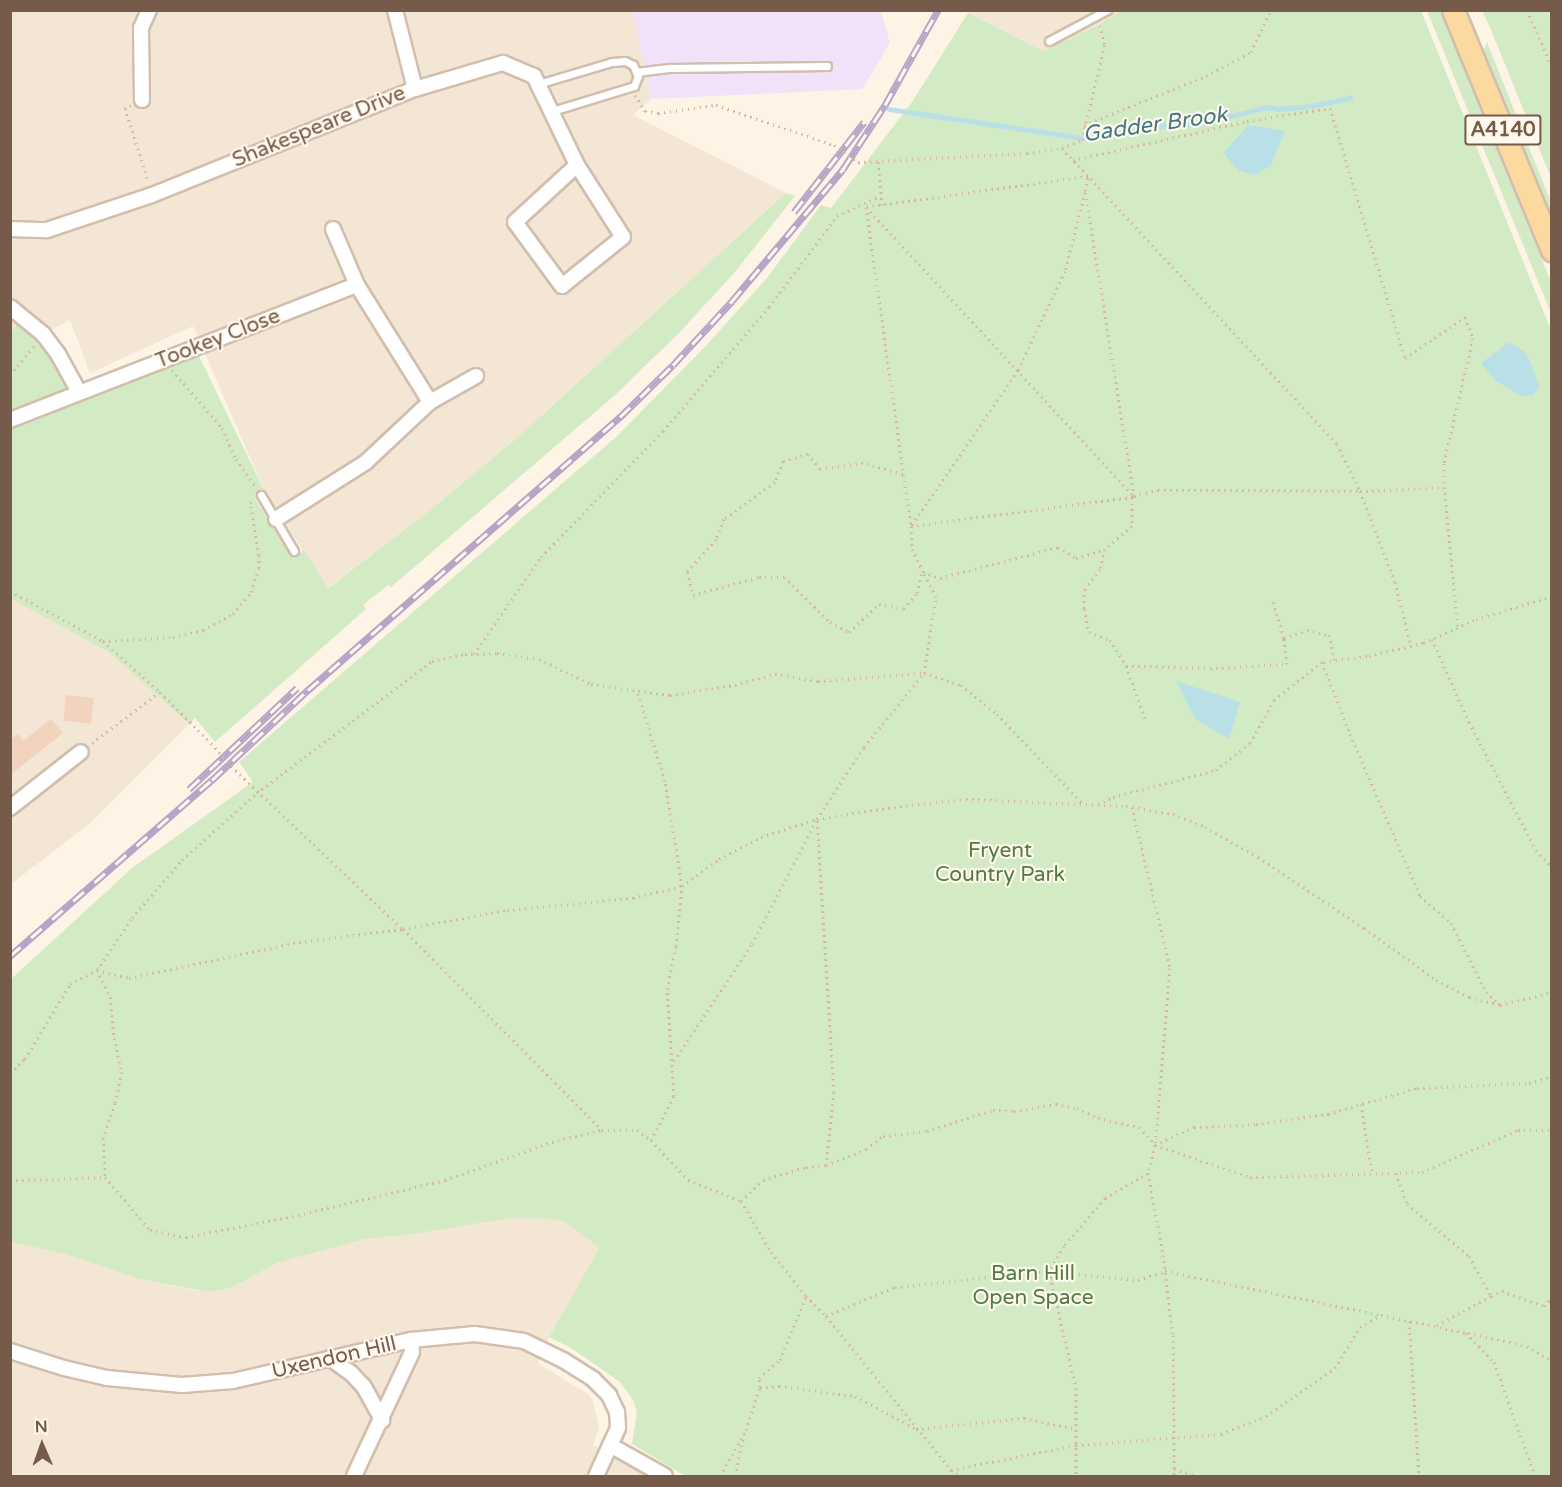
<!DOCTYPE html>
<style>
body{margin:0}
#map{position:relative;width:1562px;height:1487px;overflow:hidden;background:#fdf4e6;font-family:"Varela Round",sans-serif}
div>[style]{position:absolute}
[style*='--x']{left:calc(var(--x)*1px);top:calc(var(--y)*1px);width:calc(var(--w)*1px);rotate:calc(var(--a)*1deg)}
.residential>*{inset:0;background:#f4e6d4}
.education>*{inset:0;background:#f1e2f9}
.green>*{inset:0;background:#d3ebc4}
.water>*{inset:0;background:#bae0e7}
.stream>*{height:4.5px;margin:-2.25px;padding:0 2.25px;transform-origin:2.25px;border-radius:2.25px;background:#bae0e7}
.building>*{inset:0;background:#f2d3bd;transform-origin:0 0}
.path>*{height:3px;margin-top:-1.5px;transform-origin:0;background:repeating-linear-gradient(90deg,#d8b6a0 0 1.5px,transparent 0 6px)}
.roads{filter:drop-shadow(2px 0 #d1beae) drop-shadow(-2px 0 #d1beae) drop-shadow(0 2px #d1beae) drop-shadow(0 -2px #d1beae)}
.lane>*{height:7px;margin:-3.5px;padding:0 3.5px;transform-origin:3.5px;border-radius:3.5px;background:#fff}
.street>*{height:14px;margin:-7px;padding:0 7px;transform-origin:7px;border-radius:7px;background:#fff}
.primary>*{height:21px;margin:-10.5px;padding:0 10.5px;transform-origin:10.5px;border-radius:10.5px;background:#fcd99e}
.rail>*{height:7px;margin-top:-3.5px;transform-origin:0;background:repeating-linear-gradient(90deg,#fff8ec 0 14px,#b7a4c7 0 28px);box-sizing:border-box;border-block:2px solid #b7a4c7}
.path-bridge>*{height:3px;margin-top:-1.5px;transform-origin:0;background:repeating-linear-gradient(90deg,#d8b6a0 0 1.5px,transparent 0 6px)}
span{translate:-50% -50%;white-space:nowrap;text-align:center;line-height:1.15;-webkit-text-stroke:4.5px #fff8ec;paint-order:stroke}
.shield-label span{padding:2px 4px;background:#fff8ec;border:2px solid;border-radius:4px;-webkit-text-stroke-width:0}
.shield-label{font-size:20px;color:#765a4a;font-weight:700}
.street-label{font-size:21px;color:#765a4a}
.park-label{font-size:21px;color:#537c42}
.water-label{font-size:22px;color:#407783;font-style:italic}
.frame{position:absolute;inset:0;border:12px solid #765a4a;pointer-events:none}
.north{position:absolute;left:12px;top:1415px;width:60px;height:60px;-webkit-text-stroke:4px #fff8ec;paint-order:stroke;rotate:358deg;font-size:16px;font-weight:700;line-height:24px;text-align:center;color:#765a4a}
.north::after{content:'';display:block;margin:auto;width:21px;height:27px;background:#765a4a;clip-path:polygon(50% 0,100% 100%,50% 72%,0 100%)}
</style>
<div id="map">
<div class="residential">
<div style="clip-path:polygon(970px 10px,1120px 11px,1098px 25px,1043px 51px,968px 13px)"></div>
<div style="clip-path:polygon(11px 11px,633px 11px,651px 99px,633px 115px,786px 193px,517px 438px,424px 515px,327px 588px,265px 492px,193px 326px,90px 373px,70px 320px,11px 352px)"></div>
<div style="clip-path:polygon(11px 599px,110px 653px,189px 724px,87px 826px,11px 884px)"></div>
<div style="clip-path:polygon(562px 1196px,586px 1238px,599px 1248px,549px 1337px,538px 1363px,589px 1395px,593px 1401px,599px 1428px,593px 1445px,648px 1476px,11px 1476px,11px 1242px,65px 1254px,139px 1279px,198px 1291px,231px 1288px,277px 1263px,365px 1239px,414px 1234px,510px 1218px)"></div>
</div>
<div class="education">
<div style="clip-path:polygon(633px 11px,881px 11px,890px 43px,862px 89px,651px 99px)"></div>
</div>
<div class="green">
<div style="clip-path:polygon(1120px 11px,1421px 11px,1551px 330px,1551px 1476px,685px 1476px,632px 1444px,637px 1412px,633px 1400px,620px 1382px,571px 1348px,549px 1337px,599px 1248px,567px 1223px,555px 1219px,510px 1218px,414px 1234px,365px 1239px,277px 1263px,231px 1288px,208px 1292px,139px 1279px,65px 1254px,11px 1242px,11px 979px,132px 868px,253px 782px,239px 762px,616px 437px,702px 350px,767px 278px,821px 205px,831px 208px,912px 102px,968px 13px,1043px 51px,1098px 25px)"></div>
<div style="clip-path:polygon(1427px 11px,1440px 11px,1471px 84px,1551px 282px,1551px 313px)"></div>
<div style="clip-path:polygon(1482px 11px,1551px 11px,1551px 178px,1489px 25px)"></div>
<div style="clip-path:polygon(1487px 42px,1551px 202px,1551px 226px,1482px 55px)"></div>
<div style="clip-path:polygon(786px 193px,795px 196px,735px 272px,679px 333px,615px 395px,391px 587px,388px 585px,363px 605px,366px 609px,215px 742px,195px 718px,189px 724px,110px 653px,11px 599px,10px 334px,23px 317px,79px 392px,195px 348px,265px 492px,255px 499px,292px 557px,304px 550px,328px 588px,424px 515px,517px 438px)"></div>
</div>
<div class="water">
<div style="clip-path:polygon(1248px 125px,1285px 131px,1271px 165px,1256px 175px,1239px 171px,1223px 153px)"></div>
<div style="clip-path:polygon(1509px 342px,1525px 352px,1533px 368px,1539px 387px,1533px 395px,1521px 396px,1496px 381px,1481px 363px)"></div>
<div style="clip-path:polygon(1176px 681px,1240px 702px,1229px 739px,1195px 719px)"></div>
</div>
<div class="stream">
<div style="--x:889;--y:109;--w:197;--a:8.5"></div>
<div style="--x:1084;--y:138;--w:86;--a:-8.7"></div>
<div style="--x:1169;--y:125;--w:29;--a:-2"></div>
<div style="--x:1198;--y:124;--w:71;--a:-13.8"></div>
<div style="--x:1267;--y:107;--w:11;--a:10"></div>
<div style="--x:1278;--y:109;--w:33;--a:-5"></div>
<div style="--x:1311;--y:106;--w:40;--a:-12"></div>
</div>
<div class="building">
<div style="left:66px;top:695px;width:28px;height:26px;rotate:6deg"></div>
<div style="clip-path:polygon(51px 719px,63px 733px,10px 775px,10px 740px,18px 734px,23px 741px)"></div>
</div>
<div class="path">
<div style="--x:1527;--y:10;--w:62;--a:66.3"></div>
<div style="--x:635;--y:95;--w:19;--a:58"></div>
<div style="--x:645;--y:111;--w:13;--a:9"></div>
<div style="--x:658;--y:113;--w:59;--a:-7.9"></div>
<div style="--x:716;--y:105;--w:125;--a:18.7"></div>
<div style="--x:131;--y:105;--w:7;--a:153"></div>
<div style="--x:125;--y:108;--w:77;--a:72.5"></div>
<div style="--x:1084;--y:125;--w:131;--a:-21.9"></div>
<div style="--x:1206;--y:76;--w:51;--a:-28.1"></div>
<div style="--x:1251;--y:52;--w:47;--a:-64.5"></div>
<div style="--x:1062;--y:148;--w:404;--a:47.1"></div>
<div style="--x:1337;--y:444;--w:52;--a:63.9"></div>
<div style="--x:1360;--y:491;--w:97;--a:69"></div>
<div style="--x:1395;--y:582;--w:66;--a:76"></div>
<div style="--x:1073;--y:160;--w:178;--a:-12.6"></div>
<div style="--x:1247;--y:121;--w:84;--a:-8.9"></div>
<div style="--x:1330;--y:108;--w:261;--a:73.3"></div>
<div style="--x:1405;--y:358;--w:73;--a:-34.3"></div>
<div style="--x:1465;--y:317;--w:22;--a:69"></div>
<div style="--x:1473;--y:338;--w:128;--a:103.1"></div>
<div style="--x:1444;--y:463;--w:24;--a:90"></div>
<div style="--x:1444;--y:487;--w:141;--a:84.3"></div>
<div style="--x:858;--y:162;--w:169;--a:-3"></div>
<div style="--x:1027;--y:153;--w:35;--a:-8"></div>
<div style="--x:1062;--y:148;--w:22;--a:-22"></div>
<div style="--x:1082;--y:140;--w:99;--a:-76.5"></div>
<div style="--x:1105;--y:44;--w:19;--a:-106"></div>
<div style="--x:878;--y:162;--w:43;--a:84.7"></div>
<div style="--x:1085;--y:192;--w:81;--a:104.2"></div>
<div style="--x:1065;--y:271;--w:110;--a:115.4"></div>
<div style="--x:1018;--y:370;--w:189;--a:124.4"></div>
<div style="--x:911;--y:526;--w:23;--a:88"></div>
<div style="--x:912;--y:549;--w:25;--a:64"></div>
<div style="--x:923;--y:572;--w:18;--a:19"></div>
<div style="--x:940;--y:578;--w:122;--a:-14.7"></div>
<div style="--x:1058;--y:547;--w:21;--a:31"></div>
<div style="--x:1076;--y:558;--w:30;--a:-17"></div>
<div style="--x:866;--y:207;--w:393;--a:47.2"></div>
<div style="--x:172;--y:370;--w:77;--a:49.2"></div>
<div style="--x:222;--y:428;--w:34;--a:66"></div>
<div style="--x:236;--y:459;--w:33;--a:55"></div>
<div style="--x:10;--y:375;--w:38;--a:-50"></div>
<div style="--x:903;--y:474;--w:41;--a:-164.6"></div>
<div style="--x:863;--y:463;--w:43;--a:172.1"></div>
<div style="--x:820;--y:469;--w:19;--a:-129"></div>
<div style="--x:808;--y:454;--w:26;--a:164"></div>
<div style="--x:783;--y:461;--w:22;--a:111"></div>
<div style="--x:775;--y:482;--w:63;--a:144"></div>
<div style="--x:724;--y:519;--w:22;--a:112"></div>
<div style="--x:716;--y:539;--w:44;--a:131.3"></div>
<div style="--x:687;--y:572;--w:24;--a:75"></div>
<div style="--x:693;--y:595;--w:68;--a:-15.3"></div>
<div style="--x:759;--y:577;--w:25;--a:0"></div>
<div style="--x:784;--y:577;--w:64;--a:44.4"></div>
<div style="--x:830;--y:622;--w:21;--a:28"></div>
<div style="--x:849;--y:632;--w:41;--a:-43"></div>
<div style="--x:879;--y:604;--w:25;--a:11"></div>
<div style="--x:904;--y:609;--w:21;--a:-51"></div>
<div style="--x:917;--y:593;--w:21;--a:-76"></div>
<div style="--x:1134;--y:496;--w:309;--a:-99.1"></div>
<div style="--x:1085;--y:191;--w:15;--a:-79"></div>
<div style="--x:1088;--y:176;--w:224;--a:172.1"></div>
<div style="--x:866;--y:207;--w:322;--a:82"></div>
<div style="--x:911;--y:526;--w:223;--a:-7.5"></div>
<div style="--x:1132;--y:497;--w:2;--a:-27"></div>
<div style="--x:1134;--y:496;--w:25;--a:-14"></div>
<div style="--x:1158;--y:490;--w:202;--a:0.3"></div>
<div style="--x:1360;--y:491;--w:84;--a:-2.7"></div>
<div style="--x:1132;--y:497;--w:29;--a:90"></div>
<div style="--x:1132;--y:526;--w:35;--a:140"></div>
<div style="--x:1105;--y:549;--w:21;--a:104"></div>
<div style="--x:1100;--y:569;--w:25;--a:127"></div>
<div style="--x:1085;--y:589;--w:20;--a:93"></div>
<div style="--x:1084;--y:609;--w:24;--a:78"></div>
<div style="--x:1089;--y:632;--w:22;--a:21"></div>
<div style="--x:1110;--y:640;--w:31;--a:58"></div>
<div style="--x:1126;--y:666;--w:84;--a:1.4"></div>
<div style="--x:1210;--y:668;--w:77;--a:-3"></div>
<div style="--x:1287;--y:664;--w:26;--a:-97"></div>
<div style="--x:10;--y:591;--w:106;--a:28.3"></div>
<div style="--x:103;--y:641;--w:76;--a:41.8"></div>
<div style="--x:160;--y:692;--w:72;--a:45"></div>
<div style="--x:1552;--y:596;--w:82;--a:162.9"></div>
<div style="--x:1474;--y:620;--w:56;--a:155.7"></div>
<div style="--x:1423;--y:643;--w:57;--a:166.9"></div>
<div style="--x:1367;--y:656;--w:45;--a:172.4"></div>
<div style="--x:1322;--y:662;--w:77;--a:68.7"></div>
<div style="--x:1350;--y:734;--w:176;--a:66.6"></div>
<div style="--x:1420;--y:896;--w:41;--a:41.1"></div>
<div style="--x:1451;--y:923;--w:77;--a:63.1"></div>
<div style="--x:1486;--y:992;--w:19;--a:43"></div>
<div style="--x:1500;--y:1005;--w:54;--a:-14"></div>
<div style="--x:1273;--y:602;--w:38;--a:73"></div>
<div style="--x:1284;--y:638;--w:24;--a:-19"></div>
<div style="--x:1307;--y:630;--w:23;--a:13"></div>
<div style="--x:1329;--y:635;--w:26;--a:77"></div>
<div style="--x:1432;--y:639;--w:91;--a:66"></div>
<div style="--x:1469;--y:722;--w:144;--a:62.4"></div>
<div style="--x:1536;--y:850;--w:23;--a:47"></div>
<div style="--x:103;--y:641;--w:70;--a:-3.3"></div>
<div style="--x:173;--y:637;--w:31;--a:-13"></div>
<div style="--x:203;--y:630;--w:34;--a:-28"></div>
<div style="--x:233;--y:614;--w:28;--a:-51"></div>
<div style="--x:251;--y:592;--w:25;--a:-72"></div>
<div style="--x:259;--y:568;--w:13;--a:-90"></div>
<div style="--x:259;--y:555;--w:53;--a:-99.8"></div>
<div style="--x:250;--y:503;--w:3;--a:-45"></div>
<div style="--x:474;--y:654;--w:118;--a:-55.4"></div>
<div style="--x:541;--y:557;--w:175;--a:-45.9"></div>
<div style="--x:663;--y:431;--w:163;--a:-49.5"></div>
<div style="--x:769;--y:307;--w:114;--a:-53.2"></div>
<div style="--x:837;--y:216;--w:47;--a:-24.9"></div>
<div style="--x:1126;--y:666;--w:59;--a:70"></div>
<div style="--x:92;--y:743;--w:85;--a:-36.9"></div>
<div style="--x:231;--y:766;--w:237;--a:43.5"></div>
<div style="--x:403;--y:929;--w:283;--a:45.3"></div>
<div style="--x:602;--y:1130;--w:35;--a:0"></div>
<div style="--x:637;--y:1130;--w:17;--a:36"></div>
<div style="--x:651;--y:1140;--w:54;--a:47.2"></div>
<div style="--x:688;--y:1180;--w:57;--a:21.6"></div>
<div style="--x:741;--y:1201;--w:59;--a:59.5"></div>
<div style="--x:771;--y:1252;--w:56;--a:51.5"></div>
<div style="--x:806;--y:1296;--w:28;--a:45"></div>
<div style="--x:826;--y:1316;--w:198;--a:50.9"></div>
<div style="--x:951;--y:1470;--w:11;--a:34"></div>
<div style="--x:1098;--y:804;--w:17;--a:-25"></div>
<div style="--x:1113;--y:797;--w:106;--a:-14.7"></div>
<div style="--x:1216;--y:770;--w:43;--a:-38.5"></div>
<div style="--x:1250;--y:743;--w:49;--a:-60.8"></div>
<div style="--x:1274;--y:700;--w:61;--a:-38.4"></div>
<div style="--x:1132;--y:807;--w:165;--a:76.7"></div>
<div style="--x:1170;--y:968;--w:178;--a:94.8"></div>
<div style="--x:1155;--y:1145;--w:29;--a:104"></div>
<div style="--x:1148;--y:1173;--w:83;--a:79.6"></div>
<div style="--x:1163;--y:1255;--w:81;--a:82.9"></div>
<div style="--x:1173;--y:1335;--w:141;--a:89.6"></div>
<div style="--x:817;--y:821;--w:272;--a:86.4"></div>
<div style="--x:834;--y:1092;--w:72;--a:96.3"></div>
<div style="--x:97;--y:970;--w:33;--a:14"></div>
<div style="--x:129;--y:978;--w:174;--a:-12"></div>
<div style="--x:299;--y:942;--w:105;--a:-7.1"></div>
<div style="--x:403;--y:929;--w:106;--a:-10.4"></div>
<div style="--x:507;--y:910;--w:127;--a:-5.4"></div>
<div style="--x:633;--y:898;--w:50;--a:-13.8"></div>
<div style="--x:682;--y:886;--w:106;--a:-99.2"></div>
<div style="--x:665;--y:781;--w:95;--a:-107.1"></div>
<div style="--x:97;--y:970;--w:30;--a:64"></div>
<div style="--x:110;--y:997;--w:41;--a:84.4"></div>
<div style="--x:114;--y:1038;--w:35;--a:77"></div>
<div style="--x:122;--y:1072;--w:32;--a:103"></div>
<div style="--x:115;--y:1103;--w:37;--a:109"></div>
<div style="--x:103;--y:1138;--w:39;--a:87"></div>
<div style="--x:674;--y:1061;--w:141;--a:-56.3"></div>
<div style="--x:752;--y:944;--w:141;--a:-62.5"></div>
<div style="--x:817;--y:819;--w:86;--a:-56.9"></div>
<div style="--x:864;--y:747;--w:95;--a:-51"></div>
<div style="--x:924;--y:673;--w:39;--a:18"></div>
<div style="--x:961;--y:685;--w:46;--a:38.9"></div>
<div style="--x:997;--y:714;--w:124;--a:46.3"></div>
<div style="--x:10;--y:1073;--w:21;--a:-43"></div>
<div style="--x:25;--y:1059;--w:87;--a:-59"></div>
<div style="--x:70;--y:984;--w:30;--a:-27"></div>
<div style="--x:97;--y:970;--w:63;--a:-56.1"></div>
<div style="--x:132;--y:918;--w:77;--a:-49.2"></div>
<div style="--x:182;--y:860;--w:101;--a:-41.8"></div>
<div style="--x:257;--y:793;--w:219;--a:-37"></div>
<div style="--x:432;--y:661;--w:34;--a:-12"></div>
<div style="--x:465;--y:654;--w:32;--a:-2"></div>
<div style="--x:497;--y:653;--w:42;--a:8.1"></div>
<div style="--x:539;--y:659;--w:58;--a:25.7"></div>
<div style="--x:591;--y:684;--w:80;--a:7.9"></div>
<div style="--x:670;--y:695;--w:66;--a:-8.7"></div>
<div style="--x:735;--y:685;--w:41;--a:-15.4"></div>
<div style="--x:775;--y:674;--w:44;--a:9.2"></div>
<div style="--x:818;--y:681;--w:106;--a:-4.3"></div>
<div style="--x:924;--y:673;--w:77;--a:-81"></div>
<div style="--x:936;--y:597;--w:28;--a:-117"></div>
<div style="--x:1361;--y:1104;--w:70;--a:80.9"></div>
<div style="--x:651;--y:1140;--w:50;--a:-62.4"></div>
<div style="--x:674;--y:1096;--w:107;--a:-93.7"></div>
<div style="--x:667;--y:989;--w:44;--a:-78.2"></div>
<div style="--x:676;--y:946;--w:60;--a:-84.3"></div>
<div style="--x:682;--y:886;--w:46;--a:-36.1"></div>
<div style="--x:719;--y:859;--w:47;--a:-27.6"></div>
<div style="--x:761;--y:837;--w:59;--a:-17.8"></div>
<div style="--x:817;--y:819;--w:84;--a:-8.9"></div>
<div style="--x:900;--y:806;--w:66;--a:-6.1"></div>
<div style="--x:966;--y:799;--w:160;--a:2.5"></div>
<div style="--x:1126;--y:806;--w:48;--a:9.7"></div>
<div style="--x:1173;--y:814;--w:35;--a:22"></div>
<div style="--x:1205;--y:827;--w:61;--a:29.5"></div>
<div style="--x:1258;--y:857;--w:128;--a:33.8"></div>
<div style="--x:1364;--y:928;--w:89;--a:35.8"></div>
<div style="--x:1436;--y:980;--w:37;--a:27"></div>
<div style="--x:1469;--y:997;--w:32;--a:14"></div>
<div style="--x:1155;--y:1145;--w:43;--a:-24.8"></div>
<div style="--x:1194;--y:1127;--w:62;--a:-2.8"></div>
<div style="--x:1256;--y:1124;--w:73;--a:-7.9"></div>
<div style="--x:1328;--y:1114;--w:93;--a:-16.3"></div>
<div style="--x:1417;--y:1088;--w:112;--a:-2.6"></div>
<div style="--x:1529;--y:1083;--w:24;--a:-15"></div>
<div style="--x:1148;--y:1173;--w:50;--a:149.8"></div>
<div style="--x:1105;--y:1198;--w:63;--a:130.5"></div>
<div style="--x:1064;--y:1246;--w:29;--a:121"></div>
<div style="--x:1049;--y:1271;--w:89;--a:5.8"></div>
<div style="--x:1138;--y:1280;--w:28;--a:-18"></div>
<div style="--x:1165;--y:1271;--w:220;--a:11.5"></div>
<div style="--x:1396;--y:1173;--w:33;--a:70"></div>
<div style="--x:1407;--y:1204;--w:81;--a:40"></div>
<div style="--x:1469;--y:1256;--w:46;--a:61.2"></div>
<div style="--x:1491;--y:1296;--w:63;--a:151.4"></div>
<div style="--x:10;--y:1180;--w:95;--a:-1.8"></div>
<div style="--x:105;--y:1177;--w:70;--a:49.7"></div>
<div style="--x:150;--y:1230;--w:37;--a:11"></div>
<div style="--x:186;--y:1237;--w:114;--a:-11.1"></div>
<div style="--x:298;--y:1215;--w:151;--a:-13.4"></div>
<div style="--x:445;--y:1180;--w:114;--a:-19.6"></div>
<div style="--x:552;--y:1142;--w:50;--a:-13.8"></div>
<div style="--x:741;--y:1201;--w:30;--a:-44"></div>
<div style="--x:763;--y:1180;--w:45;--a:-16.8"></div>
<div style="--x:806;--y:1167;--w:20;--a:-6"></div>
<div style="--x:826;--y:1165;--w:43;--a:-21.8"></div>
<div style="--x:866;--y:1149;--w:21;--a:-37"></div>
<div style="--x:883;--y:1136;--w:44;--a:-6.5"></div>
<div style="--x:927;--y:1131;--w:69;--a:-17.7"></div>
<div style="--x:993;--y:1110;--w:21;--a:3"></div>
<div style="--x:1014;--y:1111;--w:43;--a:-9.5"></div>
<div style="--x:1056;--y:1104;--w:21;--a:11"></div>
<div style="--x:1077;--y:1108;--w:23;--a:25"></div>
<div style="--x:1098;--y:1118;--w:42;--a:12.4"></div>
<div style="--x:1139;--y:1127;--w:24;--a:48"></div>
<div style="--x:1155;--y:1145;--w:100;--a:18.6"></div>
<div style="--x:1250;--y:1177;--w:172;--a:-1.7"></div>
<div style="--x:1422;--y:1172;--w:105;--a:-23.6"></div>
<div style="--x:1518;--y:1130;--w:34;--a:0"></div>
<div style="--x:1491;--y:1296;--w:12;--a:-24"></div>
<div style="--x:1502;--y:1291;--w:45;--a:19.7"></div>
<div style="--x:1544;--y:1306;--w:11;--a:-45"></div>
<div style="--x:826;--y:1316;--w:75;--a:-22.8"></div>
<div style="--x:895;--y:1287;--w:155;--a:-5.9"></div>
<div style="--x:1049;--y:1271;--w:120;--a:77"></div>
<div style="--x:1076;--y:1388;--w:88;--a:90"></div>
<div style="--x:1409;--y:1321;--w:155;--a:86.3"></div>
<div style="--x:1468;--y:1333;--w:60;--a:12.4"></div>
<div style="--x:1527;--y:1346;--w:29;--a:31"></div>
<div style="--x:760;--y:1387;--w:19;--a:-3"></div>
<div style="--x:779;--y:1386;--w:77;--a:7.5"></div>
<div style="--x:855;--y:1396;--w:69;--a:28.4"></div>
<div style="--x:916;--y:1429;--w:109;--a:-5.8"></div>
<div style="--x:1024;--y:1418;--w:53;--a:11.9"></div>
<div style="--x:1174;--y:1469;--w:24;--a:17"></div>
<div style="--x:720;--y:1476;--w:53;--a:-60.5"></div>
<div style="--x:746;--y:1430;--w:45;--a:-72"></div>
<div style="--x:760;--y:1387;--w:9;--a:-96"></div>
<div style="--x:759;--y:1378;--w:28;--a:-41"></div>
<div style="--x:780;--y:1360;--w:69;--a:-67.9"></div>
<div style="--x:735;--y:1476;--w:42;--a:-77.6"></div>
<div style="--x:947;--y:1476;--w:7;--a:-56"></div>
<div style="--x:951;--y:1470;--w:127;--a:-11.3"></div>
<div style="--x:1076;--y:1445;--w:145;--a:-4.3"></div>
<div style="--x:1221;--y:1434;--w:48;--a:-21.8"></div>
<div style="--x:1266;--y:1416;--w:84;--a:-34.8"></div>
<div style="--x:1335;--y:1368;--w:48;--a:-58.6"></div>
<div style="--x:1360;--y:1327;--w:24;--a:-30"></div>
<div style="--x:1381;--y:1315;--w:87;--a:12"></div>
<div style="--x:1466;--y:1333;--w:40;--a:46"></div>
<div style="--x:1494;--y:1362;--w:121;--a:70.2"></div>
</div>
<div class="roads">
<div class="lane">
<div style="--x:1049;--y:41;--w:66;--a:-28.1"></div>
<div style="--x:636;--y:72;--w:35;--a:-7"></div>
<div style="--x:671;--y:68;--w:156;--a:-0.7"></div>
<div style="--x:538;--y:84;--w:77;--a:-16.6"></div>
<div style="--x:612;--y:62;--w:13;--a:-4"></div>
<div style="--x:625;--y:61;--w:9;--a:27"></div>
<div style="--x:633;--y:65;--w:12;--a:66"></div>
<div style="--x:638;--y:76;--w:11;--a:112"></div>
<div style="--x:634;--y:86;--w:86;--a:163"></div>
<div style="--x:261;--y:495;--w:65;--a:59.5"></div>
</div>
<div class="street">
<div style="--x:395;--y:10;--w:81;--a:75.8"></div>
<div style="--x:142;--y:100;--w:72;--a:-90.8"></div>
<div style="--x:141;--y:28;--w:20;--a:-66"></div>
<div style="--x:10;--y:229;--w:37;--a:2"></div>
<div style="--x:47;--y:230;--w:111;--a:-18.4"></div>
<div style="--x:152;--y:195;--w:284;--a:-22"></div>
<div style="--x:415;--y:89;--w:92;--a:-16.5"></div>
<div style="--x:503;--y:63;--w:34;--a:23"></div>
<div style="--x:534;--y:76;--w:99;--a:64.2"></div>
<div style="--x:577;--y:165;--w:85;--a:57.4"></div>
<div style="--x:623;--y:237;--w:78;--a:141.2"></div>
<div style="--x:562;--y:286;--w:79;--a:-126.3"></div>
<div style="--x:515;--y:222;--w:84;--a:-42.6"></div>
<div style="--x:333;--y:229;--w:61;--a:66.8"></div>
<div style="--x:357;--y:285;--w:138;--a:58"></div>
<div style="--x:10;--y:307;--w:43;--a:39.3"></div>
<div style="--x:43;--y:334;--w:25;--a:53"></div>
<div style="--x:58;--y:354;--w:43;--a:61.1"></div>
<div style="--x:10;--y:420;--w:372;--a:-21.3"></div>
<div style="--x:276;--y:519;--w:107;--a:-32.3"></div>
<div style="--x:366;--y:462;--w:88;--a:-43.2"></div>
<div style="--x:430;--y:402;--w:53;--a:-29.5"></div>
<div style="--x:10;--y:808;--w:90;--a:-38.3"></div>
<div style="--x:10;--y:1351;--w:57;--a:17.5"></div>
<div style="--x:64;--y:1368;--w:44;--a:13.1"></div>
<div style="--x:107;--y:1378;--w:75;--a:5.3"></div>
<div style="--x:182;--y:1385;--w:51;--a:-4.5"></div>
<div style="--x:233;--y:1381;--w:183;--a:-13"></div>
<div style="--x:411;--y:1340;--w:64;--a:-5.4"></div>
<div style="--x:475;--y:1334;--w:49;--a:8.1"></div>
<div style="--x:524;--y:1341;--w:43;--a:26"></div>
<div style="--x:563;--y:1360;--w:36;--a:32"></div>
<div style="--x:593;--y:1379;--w:23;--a:45"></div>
<div style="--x:609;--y:1395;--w:19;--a:65"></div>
<div style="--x:617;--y:1412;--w:16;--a:86"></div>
<div style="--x:618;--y:1428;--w:53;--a:114.6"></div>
<div style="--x:330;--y:1358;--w:26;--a:36"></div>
<div style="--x:351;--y:1373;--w:19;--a:47"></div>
<div style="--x:364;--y:1387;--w:38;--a:61"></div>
<div style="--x:610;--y:1445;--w:63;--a:29.4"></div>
<div style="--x:354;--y:1476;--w:137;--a:-64.9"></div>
<div style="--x:412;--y:1352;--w:12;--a:-95"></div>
</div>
<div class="primary">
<div style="--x:1453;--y:10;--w:260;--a:67.6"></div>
</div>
</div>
<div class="rail">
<div style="--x:794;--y:212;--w:114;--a:-52.1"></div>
<div style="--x:189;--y:789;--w:148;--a:-43.1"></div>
<div style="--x:10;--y:956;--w:268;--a:-41.1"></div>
<div style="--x:212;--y:780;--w:132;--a:-43.2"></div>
<div style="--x:308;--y:690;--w:415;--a:-41.2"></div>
<div style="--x:620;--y:417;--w:74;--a:-44.5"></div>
<div style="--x:673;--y:365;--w:87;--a:-47.3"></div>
<div style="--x:732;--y:301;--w:172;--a:-49.9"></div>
<div style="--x:843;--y:169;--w:77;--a:-56.7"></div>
<div style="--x:885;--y:105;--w:109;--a:-60.8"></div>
</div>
<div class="path-bridge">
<div style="--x:834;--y:145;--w:29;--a:35"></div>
<div style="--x:211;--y:743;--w:30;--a:49"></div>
</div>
<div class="shield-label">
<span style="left:1503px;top:130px">A4140</span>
</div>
<div class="street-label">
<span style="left:319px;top:127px;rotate:-22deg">Shakespeare Drive</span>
<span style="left:218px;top:339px;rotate:-21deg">Tookey Close</span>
<span style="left:334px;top:1358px;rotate:-13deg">Uxendon Hill</span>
</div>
<div class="park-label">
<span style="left:1000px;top:863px">Fryent<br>Country Park</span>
<span style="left:1033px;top:1286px">Barn Hill<br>Open Space</span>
</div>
<div class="water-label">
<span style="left:1155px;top:125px;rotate:-8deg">Gadder Brook</span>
</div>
<div class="frame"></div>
<div class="north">N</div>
</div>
